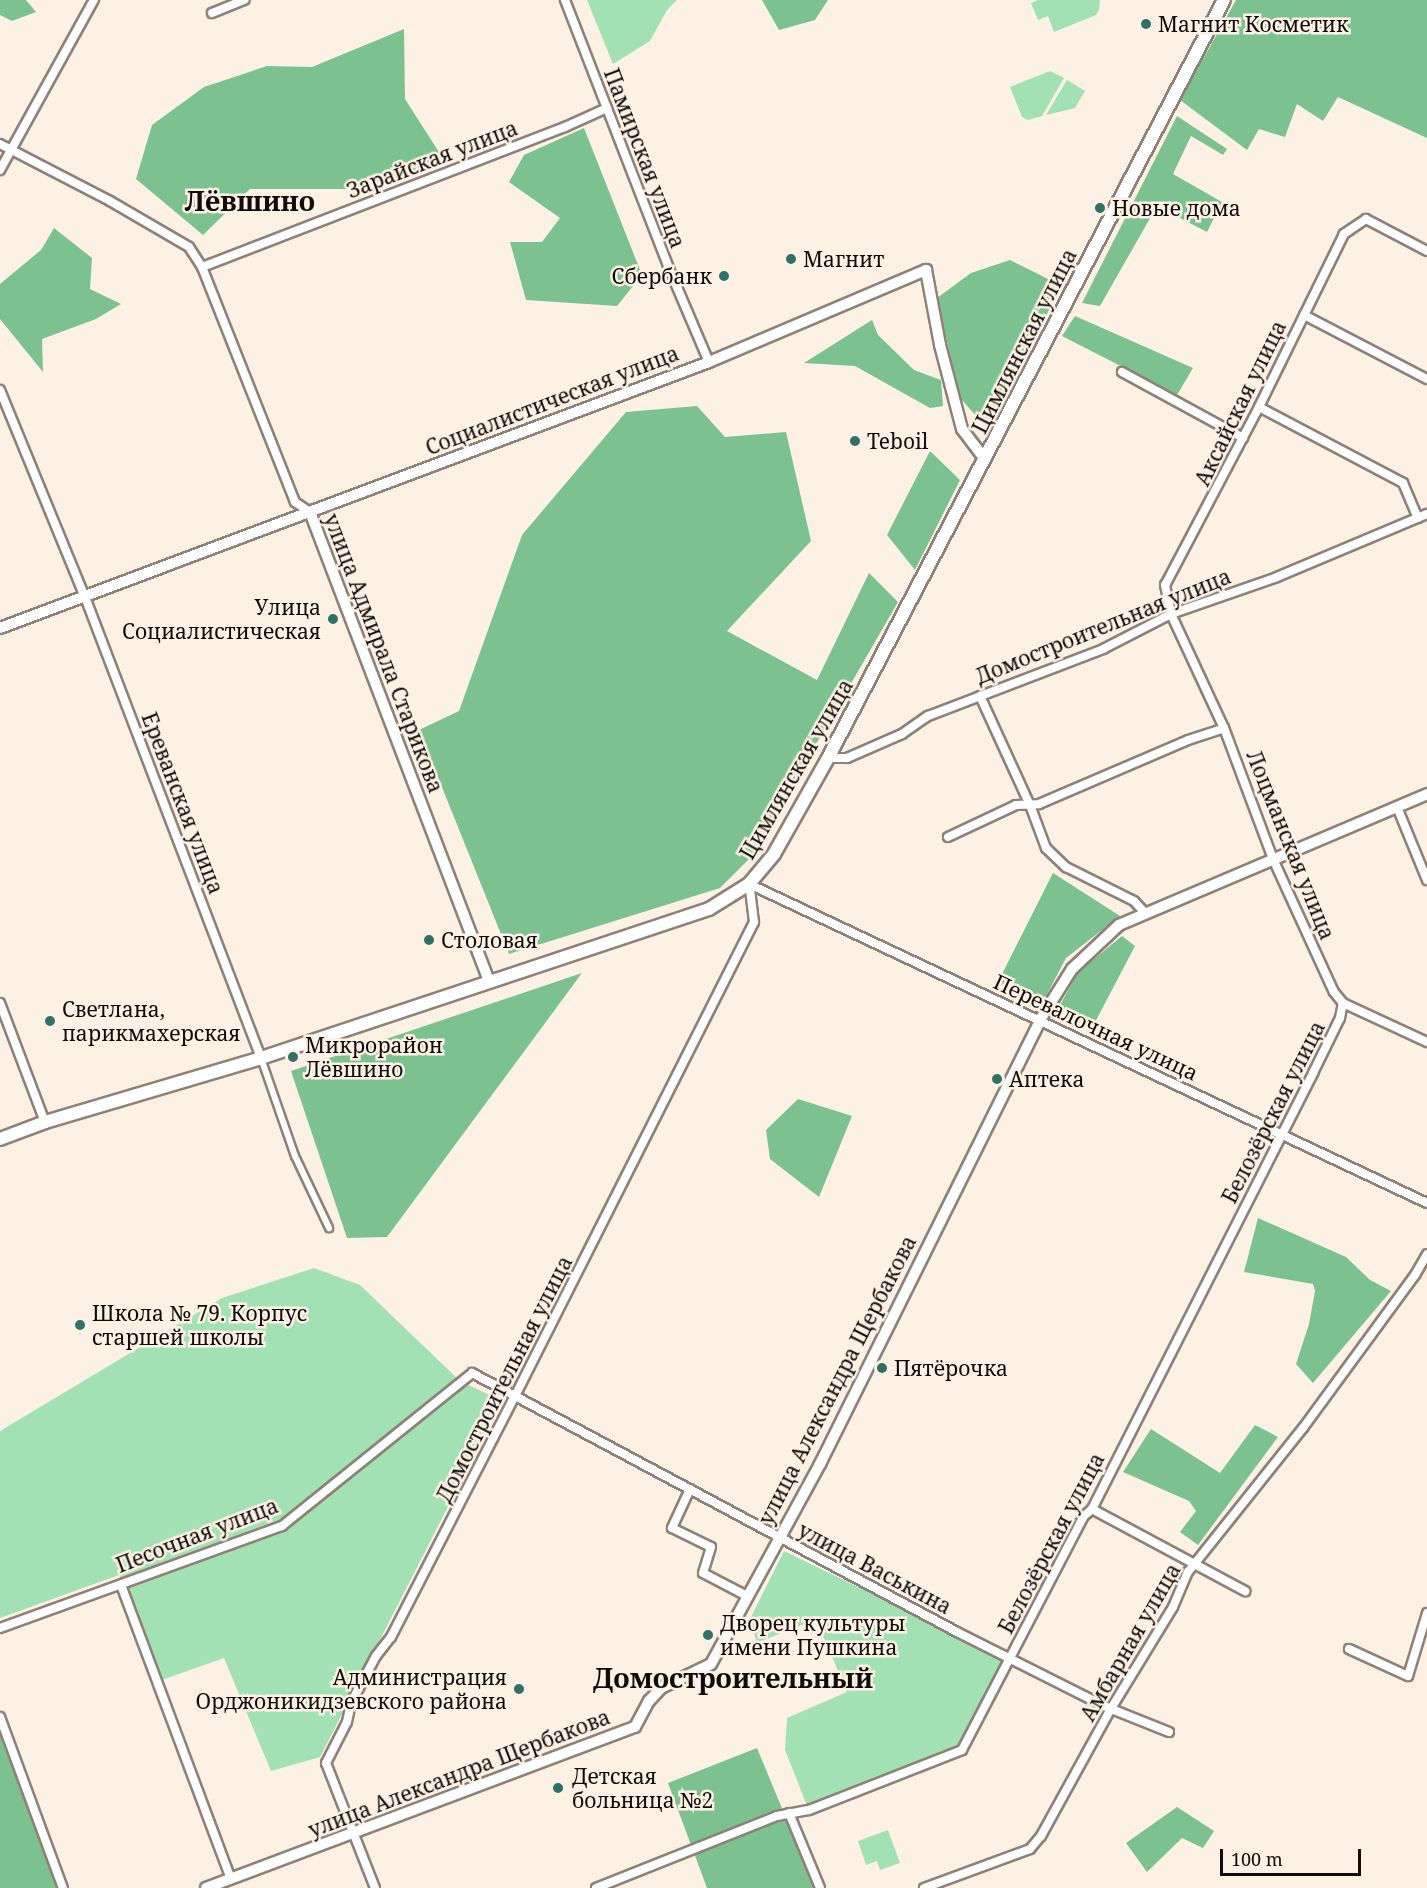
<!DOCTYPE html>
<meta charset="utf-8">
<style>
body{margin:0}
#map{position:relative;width:1427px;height:1888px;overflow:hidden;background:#fdf1e6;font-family:"Noto Serif",serif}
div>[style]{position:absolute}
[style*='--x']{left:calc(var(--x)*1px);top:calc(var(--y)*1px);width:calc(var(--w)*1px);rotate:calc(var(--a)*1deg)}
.green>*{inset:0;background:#a1e1b3}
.forest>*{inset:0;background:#7cc291}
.roads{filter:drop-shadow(2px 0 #8f8175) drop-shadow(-2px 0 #8f8175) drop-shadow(0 2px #8f8175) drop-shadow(0 -2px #8f8175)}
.pedestrian>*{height:6px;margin:-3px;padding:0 3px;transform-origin:3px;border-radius:3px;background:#fff}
.minor>*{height:8px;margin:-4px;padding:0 4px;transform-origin:4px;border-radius:4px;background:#fff}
.tertiary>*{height:10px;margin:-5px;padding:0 5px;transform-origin:5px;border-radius:5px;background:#fff}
.primary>*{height:12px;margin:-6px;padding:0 6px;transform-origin:6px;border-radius:6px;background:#fff}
.dots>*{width:16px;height:16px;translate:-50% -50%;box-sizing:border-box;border:3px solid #fdf1e6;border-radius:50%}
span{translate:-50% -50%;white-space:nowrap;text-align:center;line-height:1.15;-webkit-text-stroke:5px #fdf1e6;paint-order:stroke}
.poi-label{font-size:21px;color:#110c08}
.left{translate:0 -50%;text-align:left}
.right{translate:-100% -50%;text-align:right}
.street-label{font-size:21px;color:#110c08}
.district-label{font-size:27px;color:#110c08;font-weight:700}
.scale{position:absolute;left:1220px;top:1849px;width:141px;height:27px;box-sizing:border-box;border:3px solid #110c08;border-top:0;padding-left:8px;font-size:18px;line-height:21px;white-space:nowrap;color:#110c08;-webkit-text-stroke:4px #fdf1e6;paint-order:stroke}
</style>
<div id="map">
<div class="green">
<div style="clip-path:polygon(587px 0,677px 0,667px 10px,650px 41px,613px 64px)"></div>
<div style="clip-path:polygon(1038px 0,1100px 0,1099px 10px,1096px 15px,1054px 32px,1048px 16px,1038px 20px,1031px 3px)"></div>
<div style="clip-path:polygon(1050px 71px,1064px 78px,1042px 116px,1028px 120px,1022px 117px,1010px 87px)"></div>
<div style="clip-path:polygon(1067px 80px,1085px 91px,1075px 108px,1046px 115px)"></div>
<div style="clip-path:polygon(314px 1268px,360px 1285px,460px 1381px,502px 1401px,320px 1757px,271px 1771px,224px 1658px,159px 1681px,119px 1575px,0 1618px,0 1431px,222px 1298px)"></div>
<div style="clip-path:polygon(784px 1551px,1008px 1660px,963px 1745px,808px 1808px,785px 1750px,787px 1718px,847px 1692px,816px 1619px,757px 1643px,750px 1619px)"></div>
<div style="clip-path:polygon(888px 1830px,900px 1863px,880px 1870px,877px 1861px,866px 1865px,858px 1841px)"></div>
</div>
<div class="forest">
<div style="clip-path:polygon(0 0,26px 0,36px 12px,12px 21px,0 15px)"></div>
<div style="clip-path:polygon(762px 0,828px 0,815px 20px,779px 30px)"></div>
<div style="clip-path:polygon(1236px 0,1427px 0,1427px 138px,1338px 97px,1323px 121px,1297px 104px,1285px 137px,1259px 129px,1247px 150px,1180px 100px)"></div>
<div style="clip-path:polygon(404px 29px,405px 99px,444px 160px,358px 189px,250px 189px,203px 235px,136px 179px,152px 125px,204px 87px,267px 66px,312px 67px)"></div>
<div style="clip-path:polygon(1177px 116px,1227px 149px,1223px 155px,1191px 136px,1173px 174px,1222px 202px,1207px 232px,1157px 206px,1100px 306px,1082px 303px)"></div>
<div style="clip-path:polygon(584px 128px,642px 275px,617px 306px,526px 300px,510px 242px,542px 242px,560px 218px,509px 182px,524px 155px)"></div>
<div style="clip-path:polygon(54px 228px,92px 258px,90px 289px,121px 304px,96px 319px,42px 339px,43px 372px,0 319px,0 284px,41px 250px)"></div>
<div style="clip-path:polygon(1010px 260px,1062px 286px,986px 427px,960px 398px,937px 298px,971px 273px)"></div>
<div style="clip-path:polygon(1075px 316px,1193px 368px,1177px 395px,1062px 336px)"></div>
<div style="clip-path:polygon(872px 320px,878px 335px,914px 370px,941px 380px,943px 406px,930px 408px,855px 366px,804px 363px)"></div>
<div style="clip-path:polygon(697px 406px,725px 437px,786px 432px,811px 541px,727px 631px,817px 680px,869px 573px,898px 602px,751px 857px,720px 888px,509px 954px,419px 730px,459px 711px,522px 535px,626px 412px)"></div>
<div style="clip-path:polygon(930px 451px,960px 480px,915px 570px,887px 535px)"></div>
<div style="clip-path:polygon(1053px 873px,1120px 916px,1066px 958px,1044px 1000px,998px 982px)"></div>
<div style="clip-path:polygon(1122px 936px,1135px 946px,1092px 1028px,1059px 1007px,1078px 972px)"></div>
<div style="clip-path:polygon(582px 973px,387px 1237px,347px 1238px,291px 1071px)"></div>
<div style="clip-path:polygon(798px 1099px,852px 1116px,819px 1197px,770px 1159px,766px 1130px)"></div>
<div style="clip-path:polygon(1258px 1218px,1346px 1257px,1370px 1280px,1391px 1291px,1313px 1383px,1296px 1364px,1309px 1324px,1315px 1291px,1313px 1284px,1244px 1272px)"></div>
<div style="clip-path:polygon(1255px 1425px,1278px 1437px,1198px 1545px,1180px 1532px,1196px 1511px,1189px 1501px,1123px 1472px,1151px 1429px,1220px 1473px)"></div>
<div style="clip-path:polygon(0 1734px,59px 1888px,0 1888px)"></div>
<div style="clip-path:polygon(757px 1748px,815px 1888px,707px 1888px,668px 1783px)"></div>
<div style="clip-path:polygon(1177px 1807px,1214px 1831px,1203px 1848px,1182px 1838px,1147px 1872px,1126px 1843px)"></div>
</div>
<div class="roads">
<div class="pedestrian">
<div style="--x:261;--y:1058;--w:104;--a:70.9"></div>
<div style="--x:295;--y:1156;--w:80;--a:64.7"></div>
</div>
<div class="minor">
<div style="--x:565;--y:0;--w:285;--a:68.8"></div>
<div style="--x:668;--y:266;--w:104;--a:66.9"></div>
<div style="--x:212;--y:13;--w:35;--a:-22"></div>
<div style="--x:0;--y:144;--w:124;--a:27.4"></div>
<div style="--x:110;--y:201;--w:91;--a:30.2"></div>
<div style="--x:189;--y:247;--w:24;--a:57"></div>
<div style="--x:202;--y:267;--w:253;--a:68.4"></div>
<div style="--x:295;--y:502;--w:18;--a:34"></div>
<div style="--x:0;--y:170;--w:194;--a:-61.1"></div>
<div style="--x:1427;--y:251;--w:69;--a:-152.3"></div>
<div style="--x:1366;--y:219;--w:27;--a:146"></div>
<div style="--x:1344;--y:234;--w:193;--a:116.2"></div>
<div style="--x:1259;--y:407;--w:201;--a:117.8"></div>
<div style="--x:1165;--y:585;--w:30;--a:78"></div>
<div style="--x:1171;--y:614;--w:126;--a:65.1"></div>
<div style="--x:1224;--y:728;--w:140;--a:69.5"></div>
<div style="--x:1273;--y:859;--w:146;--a:65.4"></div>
<div style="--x:1334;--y:992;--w:14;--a:51"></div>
<div style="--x:1343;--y:1003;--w:93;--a:24.9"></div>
<div style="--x:202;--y:267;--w:389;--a:-21.1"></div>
<div style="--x:565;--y:127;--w:46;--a:-24.3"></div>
<div style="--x:1304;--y:315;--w:139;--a:27.5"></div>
<div style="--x:1122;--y:372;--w:138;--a:28.6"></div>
<div style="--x:0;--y:390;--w:224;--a:67.7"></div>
<div style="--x:85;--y:597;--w:493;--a:69.1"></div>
<div style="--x:1259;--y:407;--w:163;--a:27.8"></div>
<div style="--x:1403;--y:483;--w:38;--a:67"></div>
<div style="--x:980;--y:696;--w:120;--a:65.4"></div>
<div style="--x:1030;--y:805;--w:46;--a:69.6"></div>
<div style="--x:1046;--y:848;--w:28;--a:44"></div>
<div style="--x:1066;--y:867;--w:76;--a:26.6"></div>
<div style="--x:1134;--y:901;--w:18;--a:47"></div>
<div style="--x:828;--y:758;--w:19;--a:0"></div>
<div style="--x:847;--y:758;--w:60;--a:-23.6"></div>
<div style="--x:902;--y:734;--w:32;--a:-35"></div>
<div style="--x:928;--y:716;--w:187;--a:-20.9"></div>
<div style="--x:1103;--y:649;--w:76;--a:-27.2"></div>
<div style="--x:1171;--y:614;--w:112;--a:-19.2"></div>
<div style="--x:1277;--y:577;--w:163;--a:-22.8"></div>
<div style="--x:1397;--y:807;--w:79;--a:67.7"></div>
<div style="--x:948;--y:837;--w:75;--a:-25.2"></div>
<div style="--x:1016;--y:805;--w:23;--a:-2"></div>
<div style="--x:1039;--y:804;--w:162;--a:-23.2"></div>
<div style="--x:1188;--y:740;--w:38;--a:-18"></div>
<div style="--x:749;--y:884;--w:749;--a:25.2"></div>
<div style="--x:0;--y:1003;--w:127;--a:69.3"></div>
<div style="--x:690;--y:1489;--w:43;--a:114.8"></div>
<div style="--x:672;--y:1528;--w:43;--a:26"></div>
<div style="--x:711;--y:1547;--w:27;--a:107"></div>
<div style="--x:703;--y:1573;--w:50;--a:27.6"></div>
<div style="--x:1092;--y:1509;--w:174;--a:28.2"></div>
<div style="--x:121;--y:1585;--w:314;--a:69.5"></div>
<div style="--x:0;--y:1628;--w:300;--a:-19.9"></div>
<div style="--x:282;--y:1526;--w:244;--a:-38.8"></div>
<div style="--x:472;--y:1373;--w:550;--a:28.1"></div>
<div style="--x:957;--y:1632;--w:165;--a:26.7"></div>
<div style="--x:1104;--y:1706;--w:70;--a:21.8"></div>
<div style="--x:1349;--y:1649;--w:65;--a:24.6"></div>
<div style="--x:1408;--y:1676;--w:66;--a:-73.2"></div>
<div style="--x:0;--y:1717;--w:182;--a:69.8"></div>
<div style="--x:789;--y:1813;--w:81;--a:67.5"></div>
<div style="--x:375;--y:1888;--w:134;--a:-111.4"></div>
<div style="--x:326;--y:1763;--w:46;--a:-62.9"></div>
<div style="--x:347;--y:1722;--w:19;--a:-78"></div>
<div style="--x:351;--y:1703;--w:53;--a:-62"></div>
<div style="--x:376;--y:1656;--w:24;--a:-52"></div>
<div style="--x:391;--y:1637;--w:271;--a:-62.8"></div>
<div style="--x:515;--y:1396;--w:531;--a:-63.24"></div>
<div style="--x:754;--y:922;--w:38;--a:-97"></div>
<div style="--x:596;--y:1888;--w:195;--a:-21.7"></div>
<div style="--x:777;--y:1816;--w:33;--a:-11"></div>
<div style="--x:809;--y:1810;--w:164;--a:-21.4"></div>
<div style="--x:962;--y:1750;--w:264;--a:-62.5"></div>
<div style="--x:1084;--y:1516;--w:11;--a:-41"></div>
<div style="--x:1092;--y:1509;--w:489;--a:-63.1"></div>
<div style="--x:1313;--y:1073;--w:61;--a:-63.9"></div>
<div style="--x:1340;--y:1018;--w:15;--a:-79"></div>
<div style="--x:924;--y:1888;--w:113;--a:-20.2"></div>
<div style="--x:1030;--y:1849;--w:17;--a:-50"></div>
<div style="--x:1041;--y:1836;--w:147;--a:-61.2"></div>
<div style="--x:1112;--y:1707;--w:117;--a:-58.6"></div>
<div style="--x:1173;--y:1607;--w:38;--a:-67"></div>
<div style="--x:1188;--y:1572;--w:184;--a:-51.4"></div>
<div style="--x:1303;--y:1428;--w:190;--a:-53.8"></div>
<div style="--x:1415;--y:1275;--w:24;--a:-60"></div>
</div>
<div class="tertiary">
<div style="--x:310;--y:512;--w:502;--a:69.11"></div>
<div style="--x:0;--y:628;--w:757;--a:-20.56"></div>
<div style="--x:709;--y:362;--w:236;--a:-23"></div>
<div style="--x:926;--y:270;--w:76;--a:79.4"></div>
<div style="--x:940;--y:345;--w:87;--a:75.3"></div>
<div style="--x:962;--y:429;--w:38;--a:53"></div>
<div style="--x:206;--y:1888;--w:458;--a:-20.6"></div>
<div style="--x:635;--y:1727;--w:30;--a:-62"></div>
<div style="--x:649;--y:1701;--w:18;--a:-47"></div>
<div style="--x:661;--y:1688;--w:55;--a:-25.6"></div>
<div style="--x:711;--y:1664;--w:228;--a:-61.4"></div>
<div style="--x:820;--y:1464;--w:496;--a:-63.6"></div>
<div style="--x:1040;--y:1020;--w:60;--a:-57.9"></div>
<div style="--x:1072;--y:969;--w:64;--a:-43.1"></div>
<div style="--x:1119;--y:925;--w:335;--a:-23"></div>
</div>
<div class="primary">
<div style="--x:0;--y:1139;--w:48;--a:-20.7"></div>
<div style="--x:45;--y:1122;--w:225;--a:-16.5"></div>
<div style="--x:261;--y:1058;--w:472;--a:-18.4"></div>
<div style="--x:709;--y:909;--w:47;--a:-32"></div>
<div style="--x:749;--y:884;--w:39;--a:-50"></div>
<div style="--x:774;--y:854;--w:110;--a:-60.6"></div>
<div style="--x:828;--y:758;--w:855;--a:-62.42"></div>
</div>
</div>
<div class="dots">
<div style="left:1146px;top:24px;background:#2f7264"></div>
<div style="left:1100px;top:208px;background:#2f7264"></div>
<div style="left:791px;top:259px;background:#2f7264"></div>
<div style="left:724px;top:276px;background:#2f7264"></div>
<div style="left:855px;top:441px;background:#2f7264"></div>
<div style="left:333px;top:619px;background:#2f7264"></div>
<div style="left:429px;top:940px;background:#2f7264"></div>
<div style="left:50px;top:1021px;background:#2f7264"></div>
<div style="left:293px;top:1057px;background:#2f7264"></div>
<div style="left:997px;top:1079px;background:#2f7264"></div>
<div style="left:80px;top:1325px;background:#2f7264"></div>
<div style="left:882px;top:1368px;background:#2f7264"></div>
<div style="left:708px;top:1635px;background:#2f7264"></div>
<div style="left:519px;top:1689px;background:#2f7264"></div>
<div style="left:558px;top:1788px;background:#2f7264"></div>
</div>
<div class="poi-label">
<span class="left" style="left:1158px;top:24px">Магнит Косметик</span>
<span class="left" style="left:1112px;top:208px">Новые дома</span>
<span class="left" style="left:803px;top:259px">Магнит</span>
<span class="right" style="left:712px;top:276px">Сбербанк</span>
<span class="left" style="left:867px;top:441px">Teboil</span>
<span class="right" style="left:321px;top:619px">Улица<br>Социалистическая</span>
<span class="left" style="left:441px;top:940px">Столовая</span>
<span class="left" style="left:62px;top:1021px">Светлана,<br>парикмахерская</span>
<span class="left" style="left:305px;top:1057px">Микрорайон<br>Лёвшино</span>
<span class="left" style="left:1009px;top:1079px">Аптека</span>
<span class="left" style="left:92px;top:1325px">Школа № 79. Корпус<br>старшей школы</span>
<span class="left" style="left:894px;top:1368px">Пятёрочка</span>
<span class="left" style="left:720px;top:1635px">Дворец культуры<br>имени Пушкина</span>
<span class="right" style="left:507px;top:1689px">Администрация<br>Орджоникидзевского района</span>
<span class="left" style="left:572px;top:1788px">Детская<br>больница №2</span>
</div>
<div class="street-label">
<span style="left:645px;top:158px;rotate:69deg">Памирская улица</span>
<span style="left:432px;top:159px;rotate:-21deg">Зарайская улица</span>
<span style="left:1024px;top:341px;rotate:-63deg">Цимлянская улица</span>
<span style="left:552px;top:400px;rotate:-21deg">Социалистическая улица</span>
<span style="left:1240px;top:403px;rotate:-64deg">Аксайская улица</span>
<span style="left:1103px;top:626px;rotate:-22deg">Домостроительная улица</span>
<span style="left:384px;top:653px;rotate:69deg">улица Адмирала Старикова</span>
<span style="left:796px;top:769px;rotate:-60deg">Цимлянская улица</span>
<span style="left:183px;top:803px;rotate:69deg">Ереванская улица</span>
<span style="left:1291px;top:845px;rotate:68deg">Лоцманская улица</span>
<span style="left:1096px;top:1027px;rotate:25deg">Перевалочная улица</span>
<span style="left:1273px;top:1112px;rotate:-63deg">Белозёрская улица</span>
<span style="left:504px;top:1379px;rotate:-63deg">Домостроительная улица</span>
<span style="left:837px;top:1380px;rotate:-63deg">улица Александра Щербакова</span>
<span style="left:197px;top:1535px;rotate:-21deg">Песочная улица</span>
<span style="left:1051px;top:1543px;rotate:-62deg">Белозёрская улица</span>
<span style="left:875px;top:1568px;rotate:28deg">улица Васькина</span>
<span style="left:1130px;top:1642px;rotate:-60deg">Амбарная улица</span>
<span style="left:459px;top:1773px;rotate:-21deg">улица Александра Щербакова</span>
</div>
<div class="district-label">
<span style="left:250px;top:201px">Лёвшино</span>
<span style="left:733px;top:1678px">Домостроительный</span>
</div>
<div class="scale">100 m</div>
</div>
